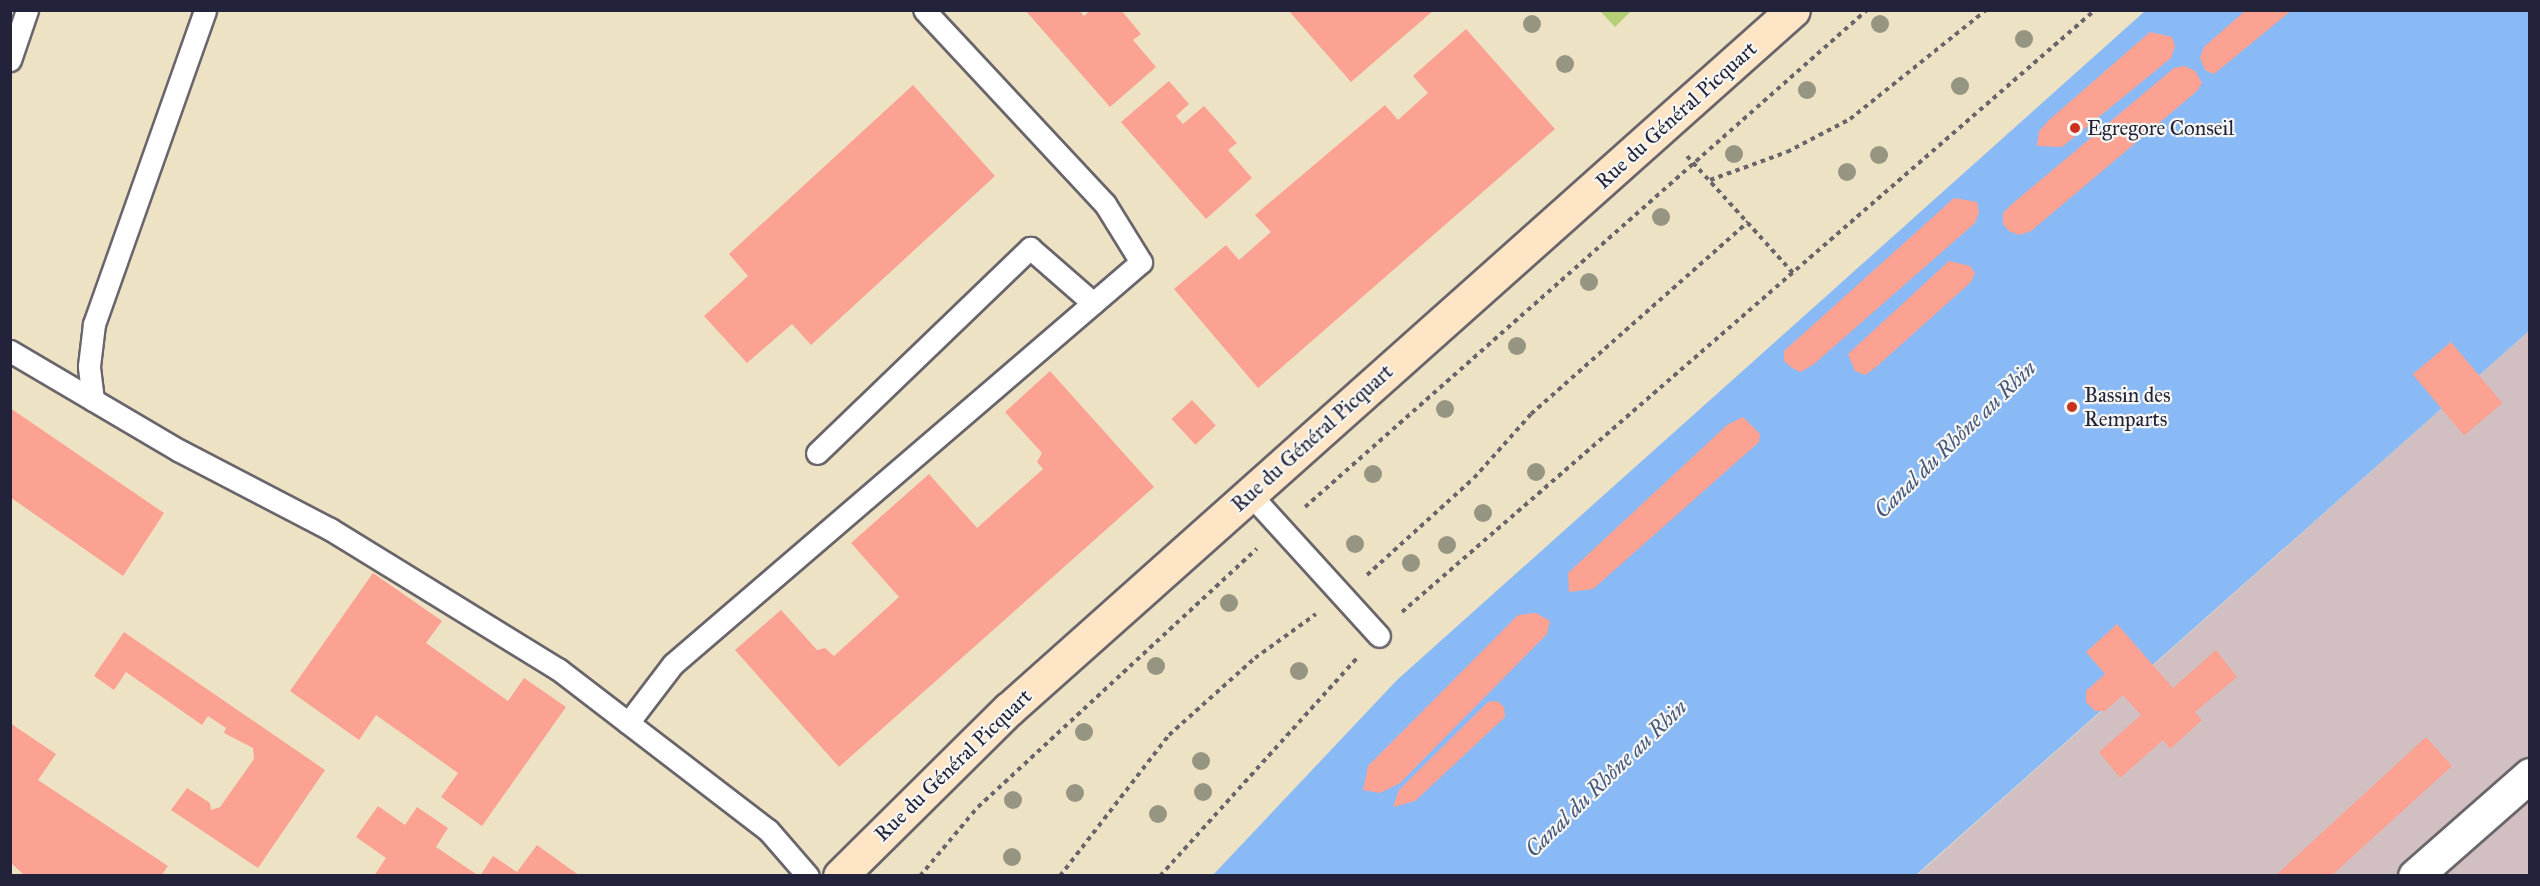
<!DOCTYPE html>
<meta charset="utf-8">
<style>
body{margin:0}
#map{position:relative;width:2540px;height:886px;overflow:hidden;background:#eee2c5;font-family:"IM FELL Great Primer",serif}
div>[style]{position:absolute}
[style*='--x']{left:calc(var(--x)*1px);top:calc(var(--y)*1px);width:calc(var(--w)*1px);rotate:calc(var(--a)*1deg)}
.industrial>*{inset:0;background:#d2bfc1}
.green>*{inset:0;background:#b4cf75}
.water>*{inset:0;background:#8abaf6}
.building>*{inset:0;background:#fba292;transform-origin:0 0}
.path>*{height:4px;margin-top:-2px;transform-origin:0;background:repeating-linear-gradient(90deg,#69656b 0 4.5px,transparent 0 9px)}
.roads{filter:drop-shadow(2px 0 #69656b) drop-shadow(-2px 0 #69656b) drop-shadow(0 2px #69656b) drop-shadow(0 -2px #69656b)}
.service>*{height:21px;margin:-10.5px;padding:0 10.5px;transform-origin:10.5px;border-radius:10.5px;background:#fff}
.minor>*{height:33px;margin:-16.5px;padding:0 16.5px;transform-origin:16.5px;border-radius:16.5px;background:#fff}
.secondary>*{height:33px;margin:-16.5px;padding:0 16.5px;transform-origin:16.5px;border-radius:16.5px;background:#fde5c5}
.trees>*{width:18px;height:18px;margin:-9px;border-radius:50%;background:#969582}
.dots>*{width:16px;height:16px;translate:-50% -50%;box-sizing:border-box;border:3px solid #f6f6f2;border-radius:50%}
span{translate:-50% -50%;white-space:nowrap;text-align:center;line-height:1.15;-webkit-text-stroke:4.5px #f6f6f2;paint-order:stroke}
.street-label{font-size:21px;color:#22223b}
.poi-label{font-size:21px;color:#22223b}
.left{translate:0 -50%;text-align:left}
.water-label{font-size:22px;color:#46577c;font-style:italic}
.frame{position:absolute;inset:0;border:12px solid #22223b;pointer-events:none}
</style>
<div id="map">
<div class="industrial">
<div style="clip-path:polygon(2529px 331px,2529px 875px,1916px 876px,2359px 482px)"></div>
</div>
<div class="green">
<div style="clip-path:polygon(1600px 11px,1631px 11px,1615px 27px)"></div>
</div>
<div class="water">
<div style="clip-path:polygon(2145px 11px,2529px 11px,2529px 331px,1916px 875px,1212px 876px,1397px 680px)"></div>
</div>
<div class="building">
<div style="clip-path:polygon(1025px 10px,1079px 10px,1084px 16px,1091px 10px,1121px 10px,1141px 34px,1133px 40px,1156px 67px,1110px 107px)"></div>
<div style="clip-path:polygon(1288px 10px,1434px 10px,1351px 82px)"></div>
<div style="clip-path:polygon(2246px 10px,2292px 10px,2214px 74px,2205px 70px,2200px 58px,2204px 47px)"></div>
<div style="clip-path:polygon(1466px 29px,1555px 129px,1258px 388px,1174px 289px,1226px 245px,1239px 260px,1271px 232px,1255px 215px,1385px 105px,1398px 120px,1428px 93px,1413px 76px)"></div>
<div style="clip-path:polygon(2150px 32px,2172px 37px,2175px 46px,2171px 58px,2062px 147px,2037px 146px,2039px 131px,2049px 120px)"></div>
<div style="clip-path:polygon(2185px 66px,2195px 71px,2202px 83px,2197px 91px,2031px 231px,2019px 235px,2009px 231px,2003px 224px,2003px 213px,2012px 204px,2174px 68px)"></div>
<div style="clip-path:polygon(1169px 81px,1189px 104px,1176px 116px,1183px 124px,1204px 106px,1237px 143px,1228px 150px,1252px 178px,1206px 219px,1121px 122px)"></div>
<div style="clip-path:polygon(913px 85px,995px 176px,811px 345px,792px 324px,747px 363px,704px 316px,748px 276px,729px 254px)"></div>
<div style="clip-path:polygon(1954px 198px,1977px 202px,1979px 212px,1975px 223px,1814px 364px,1801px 372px,1792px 368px,1784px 361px,1784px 351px)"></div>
<div style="clip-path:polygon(1949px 261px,1970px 266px,1975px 273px,1971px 282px,1875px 368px,1865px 375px,1855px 371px,1848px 354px)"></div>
<div style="left:2451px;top:342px;width:80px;height:50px;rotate:50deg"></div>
<div style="clip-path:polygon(1050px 371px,1154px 487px,839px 767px,735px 650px,781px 610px,817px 650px,825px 648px,834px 656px,899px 597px,851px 543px,929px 474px,977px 528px,1043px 469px,1037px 462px,1042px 453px,1005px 412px)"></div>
<div style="left:1192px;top:400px;width:35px;height:28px;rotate:47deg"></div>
<div style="clip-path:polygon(10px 408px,164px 513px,123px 576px,10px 497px)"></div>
<div style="clip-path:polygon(1743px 417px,1760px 434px,1759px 442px,1593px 589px,1569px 592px,1568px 573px,1727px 425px)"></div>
<div style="clip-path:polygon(373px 573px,442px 621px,426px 643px,508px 701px,524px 678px,566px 707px,482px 826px,441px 797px,458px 773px,376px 715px,359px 740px,290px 691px)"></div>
<div style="clip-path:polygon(1536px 613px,1550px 621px,1547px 634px,1400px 783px,1380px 793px,1363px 790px,1368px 766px,1518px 615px)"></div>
<div style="clip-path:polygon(2117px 624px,2173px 688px,2216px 650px,2237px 677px,2195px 712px,2202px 720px,2170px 749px,2163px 740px,2120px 778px,2099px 752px,2141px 715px,2123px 695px,2105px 711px,2095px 711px,2086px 702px,2086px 691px,2105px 674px,2086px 652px)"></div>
<div style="clip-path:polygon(124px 632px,325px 770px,258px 868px,171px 810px,187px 788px,210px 803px,211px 810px,220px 807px,254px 759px,253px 748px,224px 733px,226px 728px,208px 716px,202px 725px,126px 672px,114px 690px,94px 676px)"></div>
<div style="clip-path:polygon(1497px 701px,1504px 707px,1505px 717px,1415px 801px,1393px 807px,1399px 790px,1488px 702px)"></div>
<div style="clip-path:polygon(10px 723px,56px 754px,38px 780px,168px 866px,161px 876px,25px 876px,10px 862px)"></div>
<div style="clip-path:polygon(2426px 737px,2452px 766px,2331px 876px,2275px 876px)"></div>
<div style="clip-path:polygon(378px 806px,405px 825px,417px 807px,448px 828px,436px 847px,479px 876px,374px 876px,386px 858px,356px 837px)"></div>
<div style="clip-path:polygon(537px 845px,580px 876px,480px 876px,493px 856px,517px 872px)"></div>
</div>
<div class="path">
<div style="--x:1687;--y:156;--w:158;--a:47.8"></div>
<div style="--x:1710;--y:180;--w:82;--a:-20"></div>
<div style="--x:1787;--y:152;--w:71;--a:-27.6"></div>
<div style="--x:1850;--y:119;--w:174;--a:-38.7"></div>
<div style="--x:1305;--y:507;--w:750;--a:-41.49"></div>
<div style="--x:1367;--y:575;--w:144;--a:-42.2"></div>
<div style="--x:1474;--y:478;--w:86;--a:-48.3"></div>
<div style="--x:1531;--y:414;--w:290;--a:-41.5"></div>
<div style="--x:1402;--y:612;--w:918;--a:-40.98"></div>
<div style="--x:920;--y:876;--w:90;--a:-50"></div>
<div style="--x:978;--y:807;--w:380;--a:-42.8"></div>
<div style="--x:1060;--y:876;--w:178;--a:-52.3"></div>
<div style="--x:1169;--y:735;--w:115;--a:-41.8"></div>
<div style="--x:1255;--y:658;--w:75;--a:-35.8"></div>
<div style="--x:1160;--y:876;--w:294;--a:-47.9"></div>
</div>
<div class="roads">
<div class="service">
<div style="--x:10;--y:60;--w:53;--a:-71.2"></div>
<div style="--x:10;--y:351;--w:197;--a:30.5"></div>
<div style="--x:180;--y:451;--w:169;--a:27.5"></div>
<div style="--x:330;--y:529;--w:268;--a:31.6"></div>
<div style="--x:558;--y:669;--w:265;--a:37.5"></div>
<div style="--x:768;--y:830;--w:61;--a:49"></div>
<div style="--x:93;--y:400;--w:34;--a:-97"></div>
<div style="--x:89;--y:366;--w:42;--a:-83.2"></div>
<div style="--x:94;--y:324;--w:333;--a:-70.5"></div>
<div style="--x:817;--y:453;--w:296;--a:-43.9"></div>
<div style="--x:1030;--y:248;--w:84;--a:41.1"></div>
<div style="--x:1249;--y:493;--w:193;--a:47.7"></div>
<div style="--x:628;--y:723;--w:74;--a:-52.7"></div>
<div style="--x:673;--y:664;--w:617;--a:-40.66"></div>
<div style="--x:1141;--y:262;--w:68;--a:-121.8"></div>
<div style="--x:1105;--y:204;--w:265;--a:-133"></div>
</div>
<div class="minor">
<div style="--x:2415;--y:876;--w:153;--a:-41.3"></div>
</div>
<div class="secondary">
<div style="--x:840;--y:876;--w:238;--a:-44.7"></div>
<div style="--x:1009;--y:709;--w:1050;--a:-41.72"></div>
</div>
</div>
<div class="trees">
<div style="left:1532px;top:24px"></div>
<div style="left:1880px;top:24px"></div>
<div style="left:2024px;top:39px"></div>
<div style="left:1565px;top:64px"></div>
<div style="left:1960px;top:86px"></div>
<div style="left:1807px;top:90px"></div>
<div style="left:1734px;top:154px"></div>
<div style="left:1879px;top:155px"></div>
<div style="left:1847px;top:172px"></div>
<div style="left:1661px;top:217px"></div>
<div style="left:1589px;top:282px"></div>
<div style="left:1517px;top:346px"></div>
<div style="left:1445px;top:409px"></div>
<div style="left:1536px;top:472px"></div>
<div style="left:1373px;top:474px"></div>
<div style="left:1483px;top:513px"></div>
<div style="left:1355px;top:544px"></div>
<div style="left:1447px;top:545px"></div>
<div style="left:1411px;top:563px"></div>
<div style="left:1229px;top:603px"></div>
<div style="left:1156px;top:666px"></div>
<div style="left:1299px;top:671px"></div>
<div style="left:1084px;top:732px"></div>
<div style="left:1201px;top:761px"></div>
<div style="left:1203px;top:792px"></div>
<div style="left:1075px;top:793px"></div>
<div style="left:1013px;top:800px"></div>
<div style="left:1158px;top:814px"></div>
<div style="left:1012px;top:857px"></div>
</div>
<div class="dots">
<div style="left:2075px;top:128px;background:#c8321e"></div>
<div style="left:2072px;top:407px;background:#c8321e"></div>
</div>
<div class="street-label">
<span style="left:1676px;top:115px;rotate:-42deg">Rue du Général Picquart</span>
<span style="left:1312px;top:438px;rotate:-42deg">Rue du Général Picquart</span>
<span style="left:953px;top:765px;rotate:-44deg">Rue du Général Picquart</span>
</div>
<div class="poi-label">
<span class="left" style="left:2087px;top:128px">Egregore Conseil</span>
<span class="left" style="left:2084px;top:407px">Bassin des<br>Remparts</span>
</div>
<div class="water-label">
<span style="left:1955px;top:439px;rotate:-44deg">Canal du Rhône au Rhin</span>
<span style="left:1606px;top:778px;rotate:-44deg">Canal du Rhône au Rhin</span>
</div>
<div class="frame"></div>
</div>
